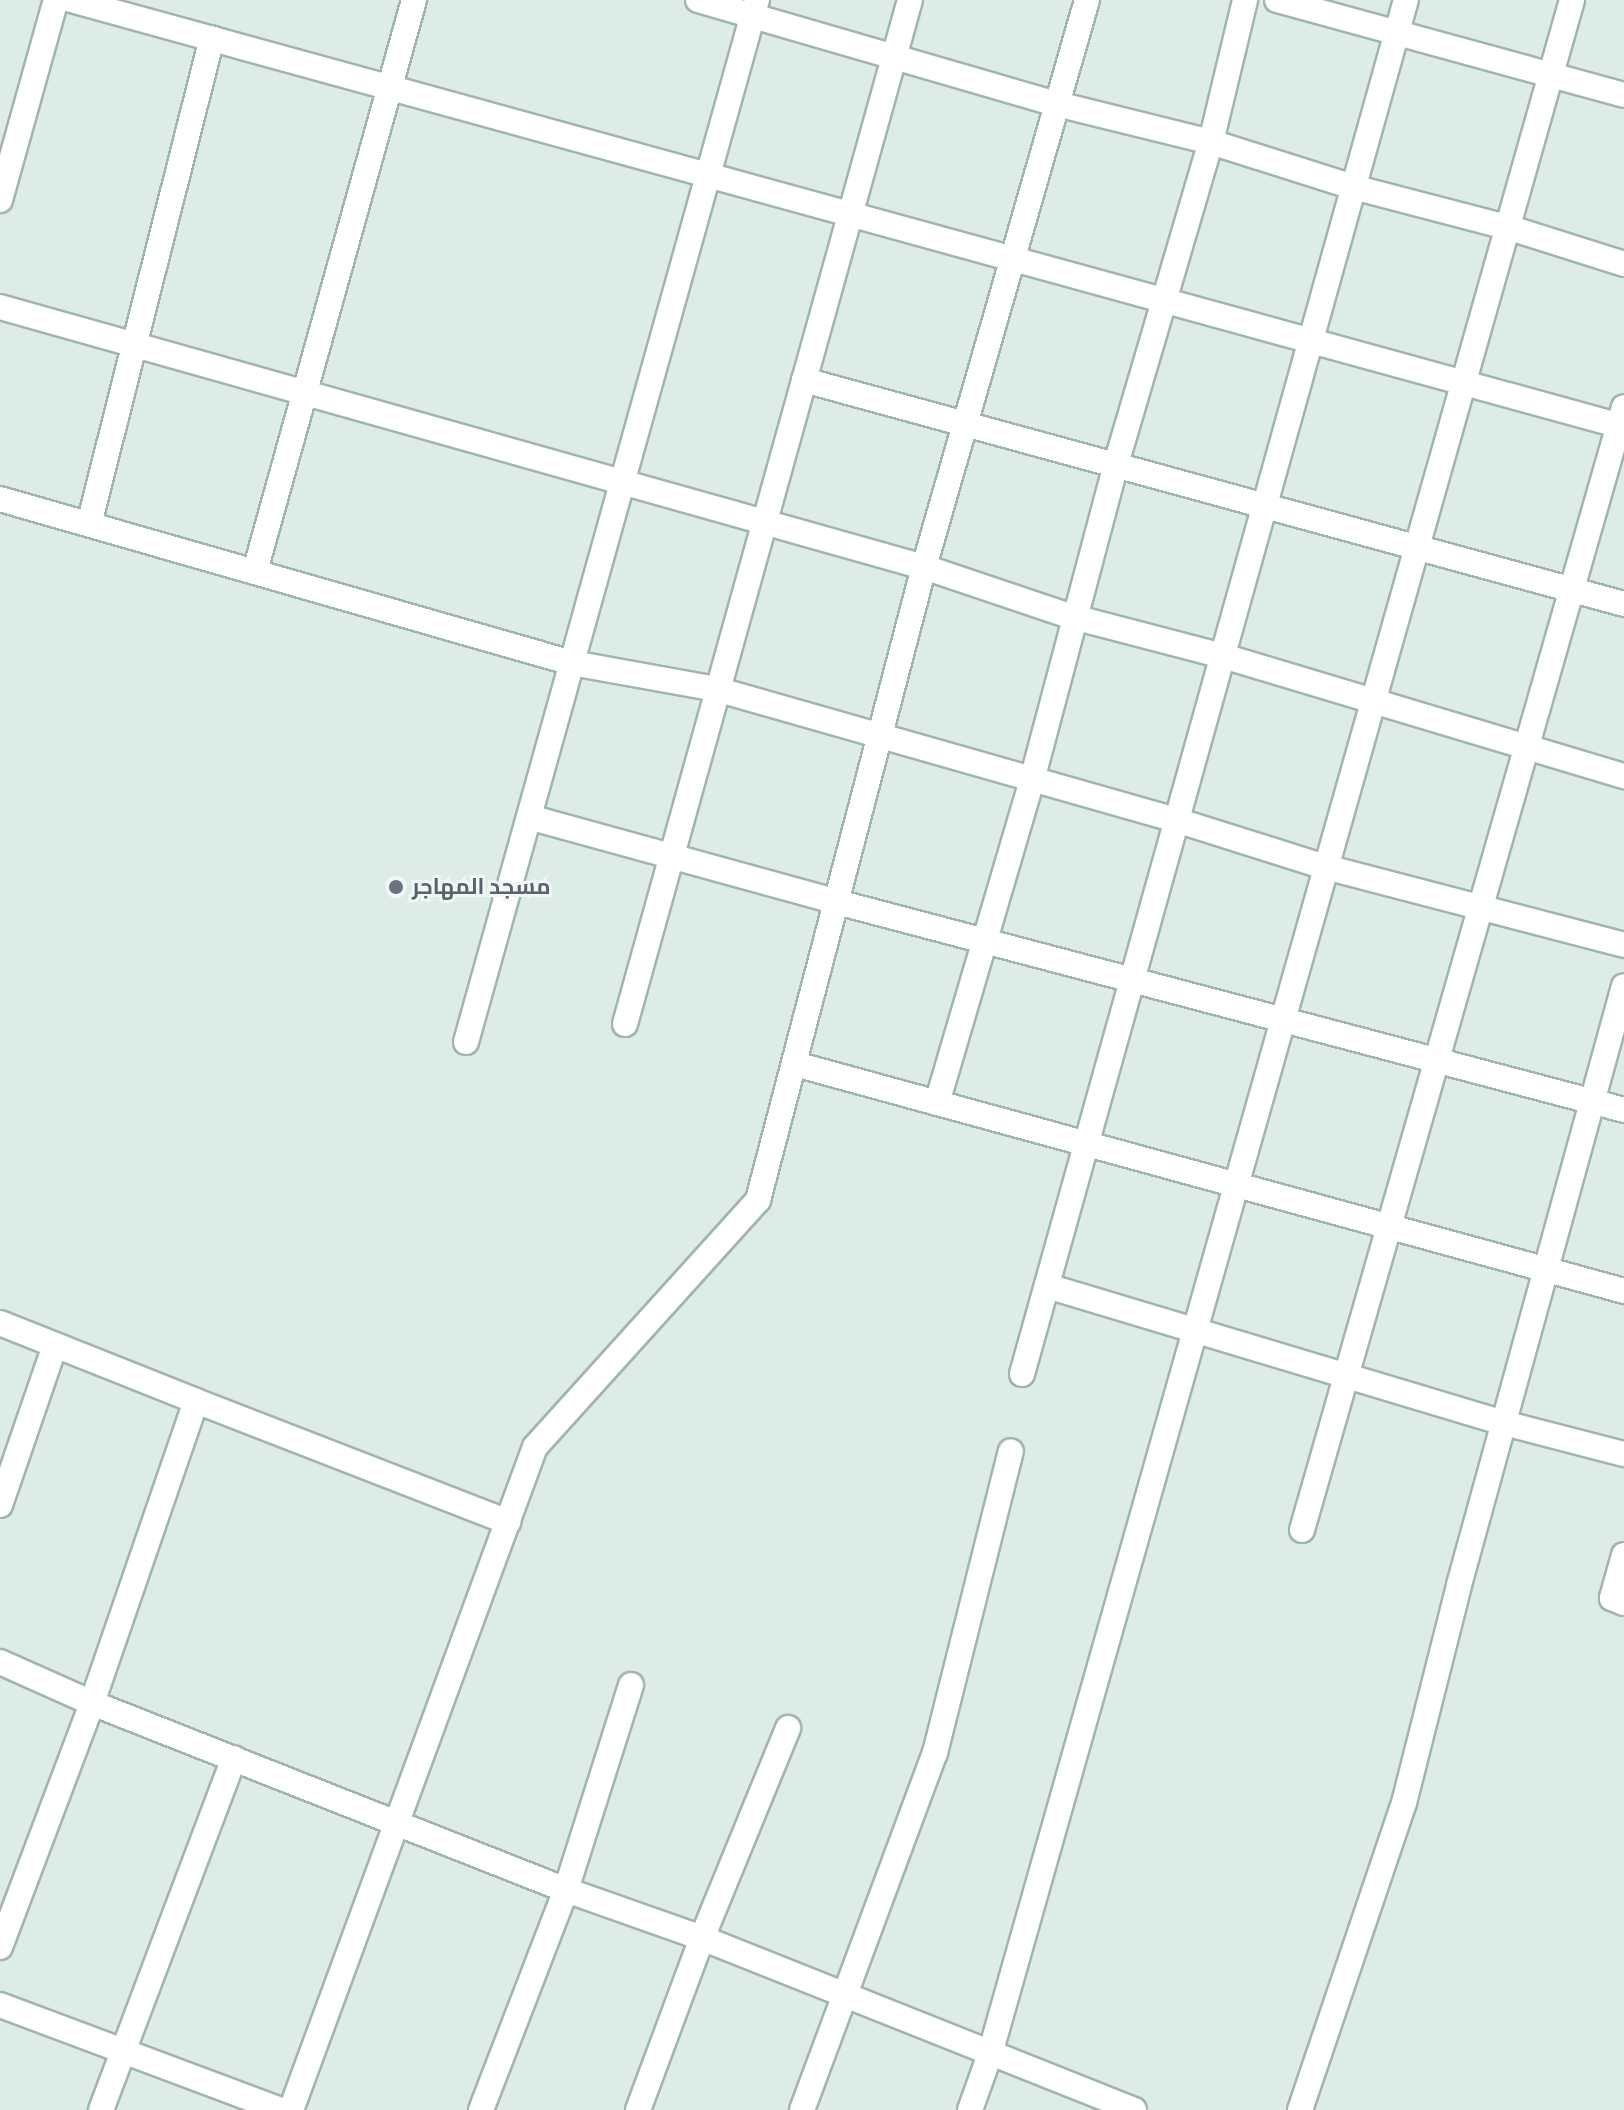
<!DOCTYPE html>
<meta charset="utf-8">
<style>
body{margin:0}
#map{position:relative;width:1624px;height:2110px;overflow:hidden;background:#deece7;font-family:Cabin,Cairo,sans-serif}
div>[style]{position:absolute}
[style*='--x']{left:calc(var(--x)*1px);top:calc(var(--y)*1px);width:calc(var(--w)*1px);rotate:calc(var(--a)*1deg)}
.roads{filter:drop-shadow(2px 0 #a1b4af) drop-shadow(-2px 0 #a1b4af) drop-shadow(0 2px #a1b4af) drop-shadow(0 -2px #a1b4af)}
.minor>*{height:24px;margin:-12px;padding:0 12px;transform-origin:12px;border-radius:12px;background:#fff}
.dots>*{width:22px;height:22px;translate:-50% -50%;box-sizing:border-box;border:4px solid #eff8f4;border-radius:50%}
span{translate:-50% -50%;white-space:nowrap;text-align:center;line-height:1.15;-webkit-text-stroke:6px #eff8f4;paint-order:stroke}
.worship-label{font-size:22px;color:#5b616d;font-weight:700}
.left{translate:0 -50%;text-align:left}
</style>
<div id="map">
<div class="roads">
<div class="minor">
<div style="--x:71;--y:0;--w:1611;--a:15.37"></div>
<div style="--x:698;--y:0;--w:374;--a:16.2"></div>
<div style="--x:1057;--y:104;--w:159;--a:13.9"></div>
<div style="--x:1211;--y:142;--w:149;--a:17.6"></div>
<div style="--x:1353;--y:187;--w:159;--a:14.6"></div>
<div style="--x:1507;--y:227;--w:123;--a:17.5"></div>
<div style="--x:1277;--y:0;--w:360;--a:15.3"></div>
<div style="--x:0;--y:200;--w:208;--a:-74.4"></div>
<div style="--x:0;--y:307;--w:960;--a:15.72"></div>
<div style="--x:924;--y:567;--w:157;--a:18.6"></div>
<div style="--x:1073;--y:617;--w:155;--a:14.6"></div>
<div style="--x:1223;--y:656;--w:419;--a:16.7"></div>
<div style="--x:804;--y:380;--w:850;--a:15.28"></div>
<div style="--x:0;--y:499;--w:595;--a:16"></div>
<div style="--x:572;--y:663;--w:146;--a:10.2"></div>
<div style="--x:716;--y:689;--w:478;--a:15.9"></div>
<div style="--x:1176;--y:820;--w:156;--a:17.5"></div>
<div style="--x:1325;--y:867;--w:309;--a:14.6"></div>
<div style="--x:89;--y:524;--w:501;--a:-75.8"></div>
<div style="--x:255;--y:571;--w:593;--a:-74.44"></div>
<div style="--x:529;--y:817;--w:320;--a:15.4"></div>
<div style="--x:837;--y:902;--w:814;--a:14.8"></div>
<div style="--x:625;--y:1024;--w:1063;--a:-74.45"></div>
<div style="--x:466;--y:1042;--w:1082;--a:-74.4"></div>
<div style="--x:795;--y:1064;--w:860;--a:15.31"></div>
<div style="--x:937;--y:1103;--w:337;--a:-73.6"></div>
<div style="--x:1032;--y:780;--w:327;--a:-75.1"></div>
<div style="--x:1116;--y:464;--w:336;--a:-73.6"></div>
<div style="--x:1211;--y:142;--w:146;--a:-76.5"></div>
<div style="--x:1047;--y:1286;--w:477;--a:16.7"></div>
<div style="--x:1504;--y:1423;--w:124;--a:14.5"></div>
<div style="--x:0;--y:1323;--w:211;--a:21.7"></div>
<div style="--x:1022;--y:1374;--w:1427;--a:-74.39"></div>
<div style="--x:0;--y:1505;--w:169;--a:-71"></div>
<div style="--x:1302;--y:1530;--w:1168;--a:-74"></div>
<div style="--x:1624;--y:1555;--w:45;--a:105.6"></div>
<div style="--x:1612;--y:1598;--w:13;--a:23"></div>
<div style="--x:0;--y:1662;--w:101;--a:24"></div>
<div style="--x:92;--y:1703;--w:510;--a:21.53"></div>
<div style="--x:566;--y:1890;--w:144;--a:19.4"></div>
<div style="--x:702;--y:1938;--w:465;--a:21.7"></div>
<div style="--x:0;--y:1947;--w:261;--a:-69.3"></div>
<div style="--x:92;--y:1703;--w:319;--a:-71"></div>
<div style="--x:196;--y:1401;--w:335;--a:21.2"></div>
<div style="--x:0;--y:2005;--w:300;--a:20.5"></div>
<div style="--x:101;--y:2110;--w:376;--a:-69.3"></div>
<div style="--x:291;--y:2110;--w:706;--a:-69.8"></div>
<div style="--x:535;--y:1447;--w:333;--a:-47.9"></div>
<div style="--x:758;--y:1200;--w:654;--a:-75.31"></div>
<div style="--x:924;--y:567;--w:590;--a:-73.96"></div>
<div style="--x:481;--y:2110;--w:236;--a:-68.9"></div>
<div style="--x:566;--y:1890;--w:215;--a:-72.4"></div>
<div style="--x:638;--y:2110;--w:184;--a:-69.6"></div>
<div style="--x:702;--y:1938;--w:227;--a:-67.7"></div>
<div style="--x:802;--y:2110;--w:381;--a:-69.6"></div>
<div style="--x:935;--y:1753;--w:311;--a:-75.9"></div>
<div style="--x:970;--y:2110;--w:59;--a:-70.3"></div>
<div style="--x:990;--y:2054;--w:2135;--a:-74.18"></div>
<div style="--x:1300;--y:2110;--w:324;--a:-71.3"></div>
<div style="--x:1404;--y:1803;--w:225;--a:-75.8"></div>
<div style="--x:1459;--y:1585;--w:621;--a:-74.6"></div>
</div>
</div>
<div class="dots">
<div style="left:396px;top:887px;background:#6b7280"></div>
</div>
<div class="worship-label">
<span class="left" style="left:412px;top:887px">مسجد المهاجر</span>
</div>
</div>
